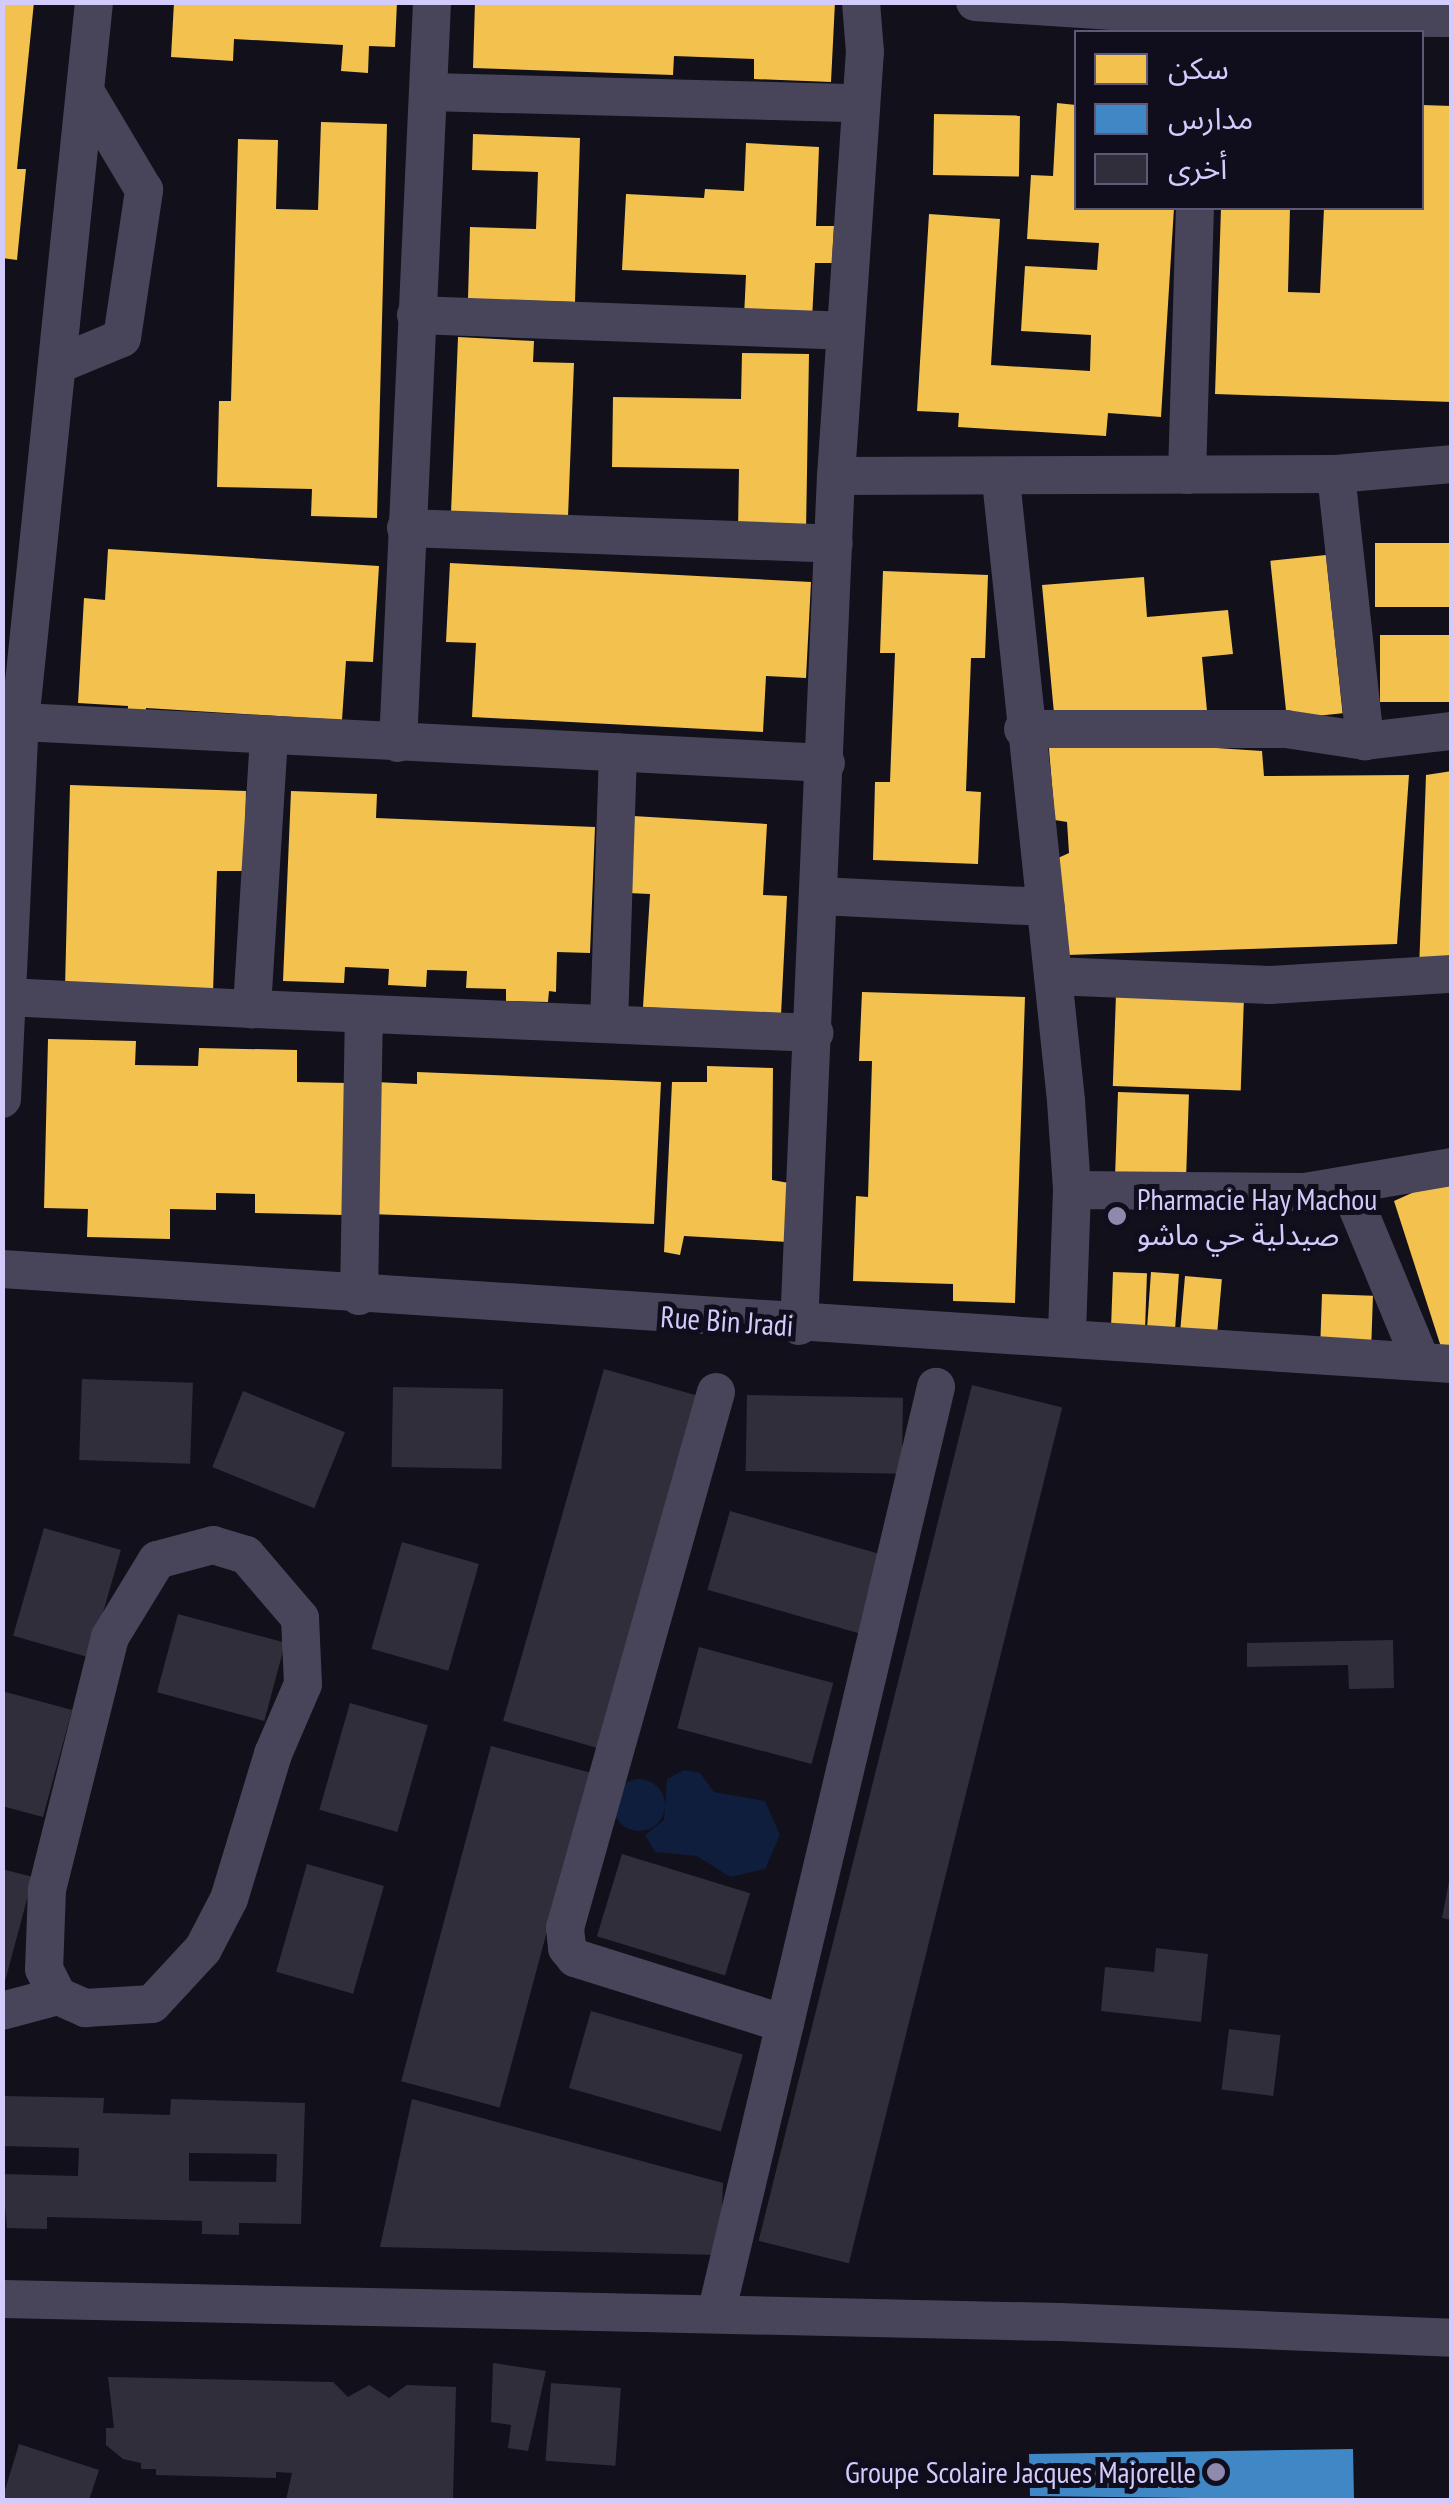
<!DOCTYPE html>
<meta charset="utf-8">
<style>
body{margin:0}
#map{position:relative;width:1454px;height:2503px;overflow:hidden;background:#12101a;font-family:"PT Sans Narrow","Noto Sans Arabic",sans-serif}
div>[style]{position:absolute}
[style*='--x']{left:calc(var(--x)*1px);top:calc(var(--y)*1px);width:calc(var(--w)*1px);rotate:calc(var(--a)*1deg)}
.water>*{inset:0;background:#0e1e3c}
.round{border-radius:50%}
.homes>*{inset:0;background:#f2c14e;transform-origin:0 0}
.schools>*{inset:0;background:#3f88c5}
.building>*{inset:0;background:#312e3c;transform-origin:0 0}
.minor>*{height:38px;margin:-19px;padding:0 19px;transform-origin:19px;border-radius:19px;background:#48455a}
.dots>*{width:28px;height:28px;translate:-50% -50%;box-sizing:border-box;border:5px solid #100d1d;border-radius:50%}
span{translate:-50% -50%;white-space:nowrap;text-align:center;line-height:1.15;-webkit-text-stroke:10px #100d1d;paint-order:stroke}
.poi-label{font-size:30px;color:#d3cbfc}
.left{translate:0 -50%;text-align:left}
.right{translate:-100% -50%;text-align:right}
.street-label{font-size:30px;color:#d3cbfc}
.frame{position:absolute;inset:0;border:5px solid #d3cbfc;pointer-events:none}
.legend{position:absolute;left:1074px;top:30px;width:350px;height:180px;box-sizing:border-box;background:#100d1d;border:2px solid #5e5976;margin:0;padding:12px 18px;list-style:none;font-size:30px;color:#d3cbfc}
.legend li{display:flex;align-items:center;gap:20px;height:50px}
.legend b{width:50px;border:2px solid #5e5976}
</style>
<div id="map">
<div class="water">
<div style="clip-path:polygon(684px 1770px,700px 1773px,714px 1792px,765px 1801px,780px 1835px,765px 1869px,730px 1877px,697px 1856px,655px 1852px,645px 1835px,664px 1820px,667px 1779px)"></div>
<div class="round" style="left:613px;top:1779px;width:52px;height:52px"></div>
</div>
<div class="homes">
<div style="clip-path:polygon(2px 2px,34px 2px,17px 169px,26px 169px,17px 260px,2px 258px)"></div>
<div style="clip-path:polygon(174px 2px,397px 2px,395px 47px,369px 46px,368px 73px,341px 71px,343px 45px,234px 39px,233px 61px,171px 57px)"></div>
<div style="clip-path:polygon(475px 2px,835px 2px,831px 82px,754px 79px,754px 59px,674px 56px,673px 75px,473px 68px)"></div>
<div style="clip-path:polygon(1057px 103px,1076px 105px,1076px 208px,1174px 208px,1161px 417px,1108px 413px,1106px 436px,958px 427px,959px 413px,917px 411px,929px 214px,1000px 219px,991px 365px,1090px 371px,1091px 335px,1021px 331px,1025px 266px,1097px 270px,1099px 243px,1027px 239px,1031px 175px,1053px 176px)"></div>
<div style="clip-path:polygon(1422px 105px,1452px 106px,1452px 402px,1215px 394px,1221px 208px,1290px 208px,1288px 292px,1320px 293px,1324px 208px,1422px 208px)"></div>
<div style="left:934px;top:114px;width:86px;height:61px;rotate:1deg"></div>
<div style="clip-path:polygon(321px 122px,387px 124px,377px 518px,311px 516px,312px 489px,217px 487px,219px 401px,231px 401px,238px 139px,278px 140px,276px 209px,318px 210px)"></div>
<div style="clip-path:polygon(473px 134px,580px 138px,575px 302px,468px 299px,470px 227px,536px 229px,538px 172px,472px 170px)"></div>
<div style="clip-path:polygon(746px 143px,819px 147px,816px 226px,834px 226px,832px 263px,815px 263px,812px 319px,744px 317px,746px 275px,622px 270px,626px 194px,704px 198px,705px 189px,744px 191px)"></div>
<div style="clip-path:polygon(458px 337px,534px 341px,533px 362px,574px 363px,568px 517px,451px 513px)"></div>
<div style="clip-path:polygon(742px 353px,809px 354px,806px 532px,738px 531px,739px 469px,612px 467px,613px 397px,741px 399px)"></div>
<div style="left:1452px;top:543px;width:64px;height:77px;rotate:90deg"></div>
<div style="clip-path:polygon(108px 549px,379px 566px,373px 662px,346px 661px,342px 720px,146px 708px,145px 723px,127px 721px,128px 706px,78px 703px,84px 598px,105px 600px)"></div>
<div style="left:1326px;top:555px;width:159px;height:56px;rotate:84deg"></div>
<div style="clip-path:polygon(450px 563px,811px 582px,806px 678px,766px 676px,763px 732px,472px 717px,476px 643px,446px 642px)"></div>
<div style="clip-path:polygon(883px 571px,988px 575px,985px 658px,971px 658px,966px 791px,981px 792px,978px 864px,873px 860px,875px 782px,890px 782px,895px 653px,880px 653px)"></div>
<div style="clip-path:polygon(1144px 577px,1147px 617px,1228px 610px,1233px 654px,1202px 657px,1207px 711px,1055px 724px,1042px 585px)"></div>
<div style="left:1452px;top:635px;width:67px;height:72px;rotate:90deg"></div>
<div style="clip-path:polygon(1048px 737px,1262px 751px,1264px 776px,1409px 775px,1397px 944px,1067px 955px,1058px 858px,1069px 853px,1067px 822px,1055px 820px)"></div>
<div style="clip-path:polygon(1452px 771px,1452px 959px,1419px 971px,1426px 775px)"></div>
<div style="clip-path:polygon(70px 785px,246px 791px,244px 871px,217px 871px,213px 993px,65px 988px)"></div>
<div style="clip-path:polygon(291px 791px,377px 794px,376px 818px,595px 827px,590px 953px,557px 952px,556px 992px,549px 991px,548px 1002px,506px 1001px,506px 989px,466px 988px,467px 971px,427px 970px,426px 987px,388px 985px,389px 969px,345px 967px,344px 983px,283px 981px)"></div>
<div style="clip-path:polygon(633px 816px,767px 824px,763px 895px,787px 896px,781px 1015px,643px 1007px,650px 894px,628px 893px)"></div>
<div style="clip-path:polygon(862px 992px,1025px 997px,1015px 1303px,953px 1301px,953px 1284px,853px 1281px,856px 1196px,868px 1197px,872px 1061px,859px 1061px)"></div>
<div style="left:1116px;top:994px;width:128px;height:92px;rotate:2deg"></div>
<div style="clip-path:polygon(48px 1039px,136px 1041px,135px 1065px,198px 1066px,199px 1048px,297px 1050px,297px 1082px,347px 1083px,344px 1215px,255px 1213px,255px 1194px,216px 1193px,216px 1210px,170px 1209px,170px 1239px,87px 1237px,88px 1209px,44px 1208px)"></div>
<div style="clip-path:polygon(707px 1066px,773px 1068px,772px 1180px,789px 1183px,788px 1242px,684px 1236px,680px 1255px,664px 1252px,672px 1082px,707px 1082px)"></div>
<div style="clip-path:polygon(417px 1072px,661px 1082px,654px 1224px,369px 1214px,375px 1082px,417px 1084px)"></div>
<div style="left:1118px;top:1092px;width:71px;height:92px;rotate:2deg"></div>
<div style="clip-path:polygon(1452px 1175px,1452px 1348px,1442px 1350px,1394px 1201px)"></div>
<div style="left:1113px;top:1272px;width:34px;height:60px;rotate:2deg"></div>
<div style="left:1151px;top:1272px;width:28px;height:57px;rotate:4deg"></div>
<div style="left:1185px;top:1276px;width:37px;height:53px;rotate:5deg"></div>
<div style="left:1322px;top:1294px;width:51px;height:51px;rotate:2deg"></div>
</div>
<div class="schools">
<div style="clip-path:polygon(1353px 2449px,1354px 2500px,1030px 2496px,1029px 2454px)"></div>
</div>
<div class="building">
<div style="left:604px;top:1369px;width:101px;height:366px;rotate:16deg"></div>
<div style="left:82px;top:1379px;width:111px;height:81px;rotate:2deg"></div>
<div style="left:972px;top:1385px;width:93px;height:882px;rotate:14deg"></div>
<div style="left:393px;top:1387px;width:110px;height:80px;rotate:1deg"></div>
<div style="left:243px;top:1391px;width:110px;height:82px;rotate:22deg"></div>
<div style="left:747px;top:1395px;width:156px;height:76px;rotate:1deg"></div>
<div style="left:730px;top:1511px;width:162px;height:82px;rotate:16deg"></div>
<div style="left:44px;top:1528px;width:80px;height:112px;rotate:16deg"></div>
<div style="left:402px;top:1542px;width:80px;height:111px;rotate:16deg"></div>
<div style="left:178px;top:1614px;width:111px;height:81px;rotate:15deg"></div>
<div style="clip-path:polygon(1393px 1640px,1394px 1688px,1349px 1689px,1348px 1665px,1247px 1667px,1247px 1643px)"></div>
<div style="left:699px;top:1647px;width:139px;height:84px;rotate:15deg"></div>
<div style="clip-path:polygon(2px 1691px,72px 1710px,43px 1817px,2px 1806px)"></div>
<div style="left:350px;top:1703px;width:81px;height:111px;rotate:16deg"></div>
<div style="left:491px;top:1746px;width:102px;height:347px;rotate:15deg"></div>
<div style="left:622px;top:1854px;width:134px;height:86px;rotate:17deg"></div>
<div style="left:307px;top:1864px;width:80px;height:112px;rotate:16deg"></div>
<div style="clip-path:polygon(2px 1869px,33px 1877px,4px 1985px,2px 1985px)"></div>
<div style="clip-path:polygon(1450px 1876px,1452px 1876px,1452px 1920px,1442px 1918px)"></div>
<div style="clip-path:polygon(1156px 1948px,1208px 1954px,1201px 2022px,1101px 2011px,1105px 1967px,1154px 1972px)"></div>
<div style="left:591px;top:2011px;width:158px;height:80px;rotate:16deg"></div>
<div style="left:1229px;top:2029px;width:52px;height:61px;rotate:7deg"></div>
<div style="clip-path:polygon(evenodd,2px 2096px,104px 2098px,103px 2113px,170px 2115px,171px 2099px,305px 2103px,301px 2224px,239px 2223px,239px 2235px,202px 2234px,202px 2221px,47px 2217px,47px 2229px,7px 2228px,2px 2174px,78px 2176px,79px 2148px,2px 2146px,2px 2096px,189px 2153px,277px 2154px,276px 2182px,189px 2181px,189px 2153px)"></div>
<div style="clip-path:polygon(412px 2099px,723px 2183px,720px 2255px,380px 2247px)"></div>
<div style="clip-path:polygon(493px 2363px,546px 2371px,528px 2451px,508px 2448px,511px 2425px,491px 2422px)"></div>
<div style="clip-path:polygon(108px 2377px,333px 2382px,348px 2397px,369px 2385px,389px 2398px,407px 2385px,456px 2387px,453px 2498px,286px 2500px,292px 2473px,276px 2472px,276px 2478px,156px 2475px,156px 2469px,141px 2469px,141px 2463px,123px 2459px,106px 2445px,106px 2428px,114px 2428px)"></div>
<div style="left:551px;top:2383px;width:70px;height:78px;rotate:4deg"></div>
<div style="clip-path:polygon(19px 2444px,99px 2470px,89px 2500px,2px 2500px)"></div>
</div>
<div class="minor">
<div style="--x:975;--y:2;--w:225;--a:3.8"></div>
<div style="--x:1200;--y:17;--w:252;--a:0.2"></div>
<div style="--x:429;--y:92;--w:428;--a:1.5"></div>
<div style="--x:416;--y:315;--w:428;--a:2.1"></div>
<div style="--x:57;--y:365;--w:70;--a:-22.6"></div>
<div style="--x:122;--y:338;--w:150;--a:-81.5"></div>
<div style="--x:144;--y:190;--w:115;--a:-120.8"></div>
<div style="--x:1336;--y:474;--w:269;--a:83.8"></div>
<div style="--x:1187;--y:475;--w:267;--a:-88.3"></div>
<div style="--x:836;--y:476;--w:500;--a:-0.23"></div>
<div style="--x:1336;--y:474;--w:116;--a:-4.9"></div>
<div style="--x:1001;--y:480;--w:624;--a:84.02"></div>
<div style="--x:1066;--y:1101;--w:89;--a:86.1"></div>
<div style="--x:1072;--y:1190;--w:145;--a:92"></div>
<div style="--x:406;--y:528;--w:428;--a:2.1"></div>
<div style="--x:2;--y:721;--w:825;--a:2.92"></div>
<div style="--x:1023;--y:729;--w:263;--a:0"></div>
<div style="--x:1286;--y:729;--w:80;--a:8.6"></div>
<div style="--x:1365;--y:741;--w:88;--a:-6.6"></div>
<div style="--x:269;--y:737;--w:273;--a:93.6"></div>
<div style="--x:252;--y:1009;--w:563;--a:2.45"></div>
<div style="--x:398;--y:743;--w:742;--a:-87.37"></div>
<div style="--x:820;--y:896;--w:226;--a:2.8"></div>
<div style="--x:1053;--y:976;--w:217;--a:2.4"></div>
<div style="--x:1270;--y:985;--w:182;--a:-3.5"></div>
<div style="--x:6;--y:997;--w:246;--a:2.8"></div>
<div style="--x:609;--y:1024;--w:272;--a:-88.1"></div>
<div style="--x:2;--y:1099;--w:377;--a:-87.3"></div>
<div style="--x:20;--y:722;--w:724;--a:-84.13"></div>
<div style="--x:1348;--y:1185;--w:191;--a:67.5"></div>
<div style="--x:1072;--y:1190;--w:233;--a:0.5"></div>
<div style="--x:1305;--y:1192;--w:149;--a:-9.7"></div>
<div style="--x:2;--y:1269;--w:1453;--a:3.75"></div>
<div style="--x:359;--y:1296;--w:281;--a:-89"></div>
<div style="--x:799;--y:1326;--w:851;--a:-87.51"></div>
<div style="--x:836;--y:476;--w:425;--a:-86.1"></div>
<div style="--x:865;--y:52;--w:50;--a:-94.6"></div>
<div style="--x:716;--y:1392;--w:557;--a:105.73"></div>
<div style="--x:565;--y:1928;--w:20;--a:84"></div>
<div style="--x:567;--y:1948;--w:13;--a:51"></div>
<div style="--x:575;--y:1958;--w:220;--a:17.4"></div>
<div style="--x:2;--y:2011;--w:58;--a:-15"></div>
<div style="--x:58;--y:1996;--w:30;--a:24"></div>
<div style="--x:85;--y:2008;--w:67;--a:-3.4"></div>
<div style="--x:152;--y:2004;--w:75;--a:-47.2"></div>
<div style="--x:203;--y:1949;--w:56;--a:-62.5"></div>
<div style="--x:229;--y:1899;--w:152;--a:-73.1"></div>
<div style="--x:273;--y:1754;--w:76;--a:-66.8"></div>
<div style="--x:303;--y:1684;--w:66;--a:-92.6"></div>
<div style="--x:300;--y:1618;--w:83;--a:-130.6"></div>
<div style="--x:246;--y:1555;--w:34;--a:-163"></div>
<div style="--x:213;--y:1545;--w:58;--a:165"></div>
<div style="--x:157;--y:1560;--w:90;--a:121.4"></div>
<div style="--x:110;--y:1637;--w:260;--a:104"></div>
<div style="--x:47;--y:1889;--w:80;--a:92.1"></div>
<div style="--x:44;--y:1969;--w:30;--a:63"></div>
<div style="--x:2;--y:2299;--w:1058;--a:1.25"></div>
<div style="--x:1060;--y:2322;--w:392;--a:2.3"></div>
<div style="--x:716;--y:2314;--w:953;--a:-76.65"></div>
</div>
<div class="dots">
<div style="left:1117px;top:1216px;background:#8f8aad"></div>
<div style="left:1216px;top:2472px;background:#8f8aad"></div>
</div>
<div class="poi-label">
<span class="left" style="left:1137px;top:1216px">Pharmacie Hay Machou<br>صيدلية حي ماشو</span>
<span class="right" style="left:1196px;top:2472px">Groupe Scolaire Jacques Majorelle</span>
</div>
<div class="street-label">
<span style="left:727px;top:1321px;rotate:4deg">Rue Bin Jradi</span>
</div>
<div class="frame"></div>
<ul class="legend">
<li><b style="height:28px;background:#f2c14e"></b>سكن</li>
<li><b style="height:28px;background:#3f88c5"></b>مدارس</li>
<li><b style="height:28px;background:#312e3c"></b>أخرى</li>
</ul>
</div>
